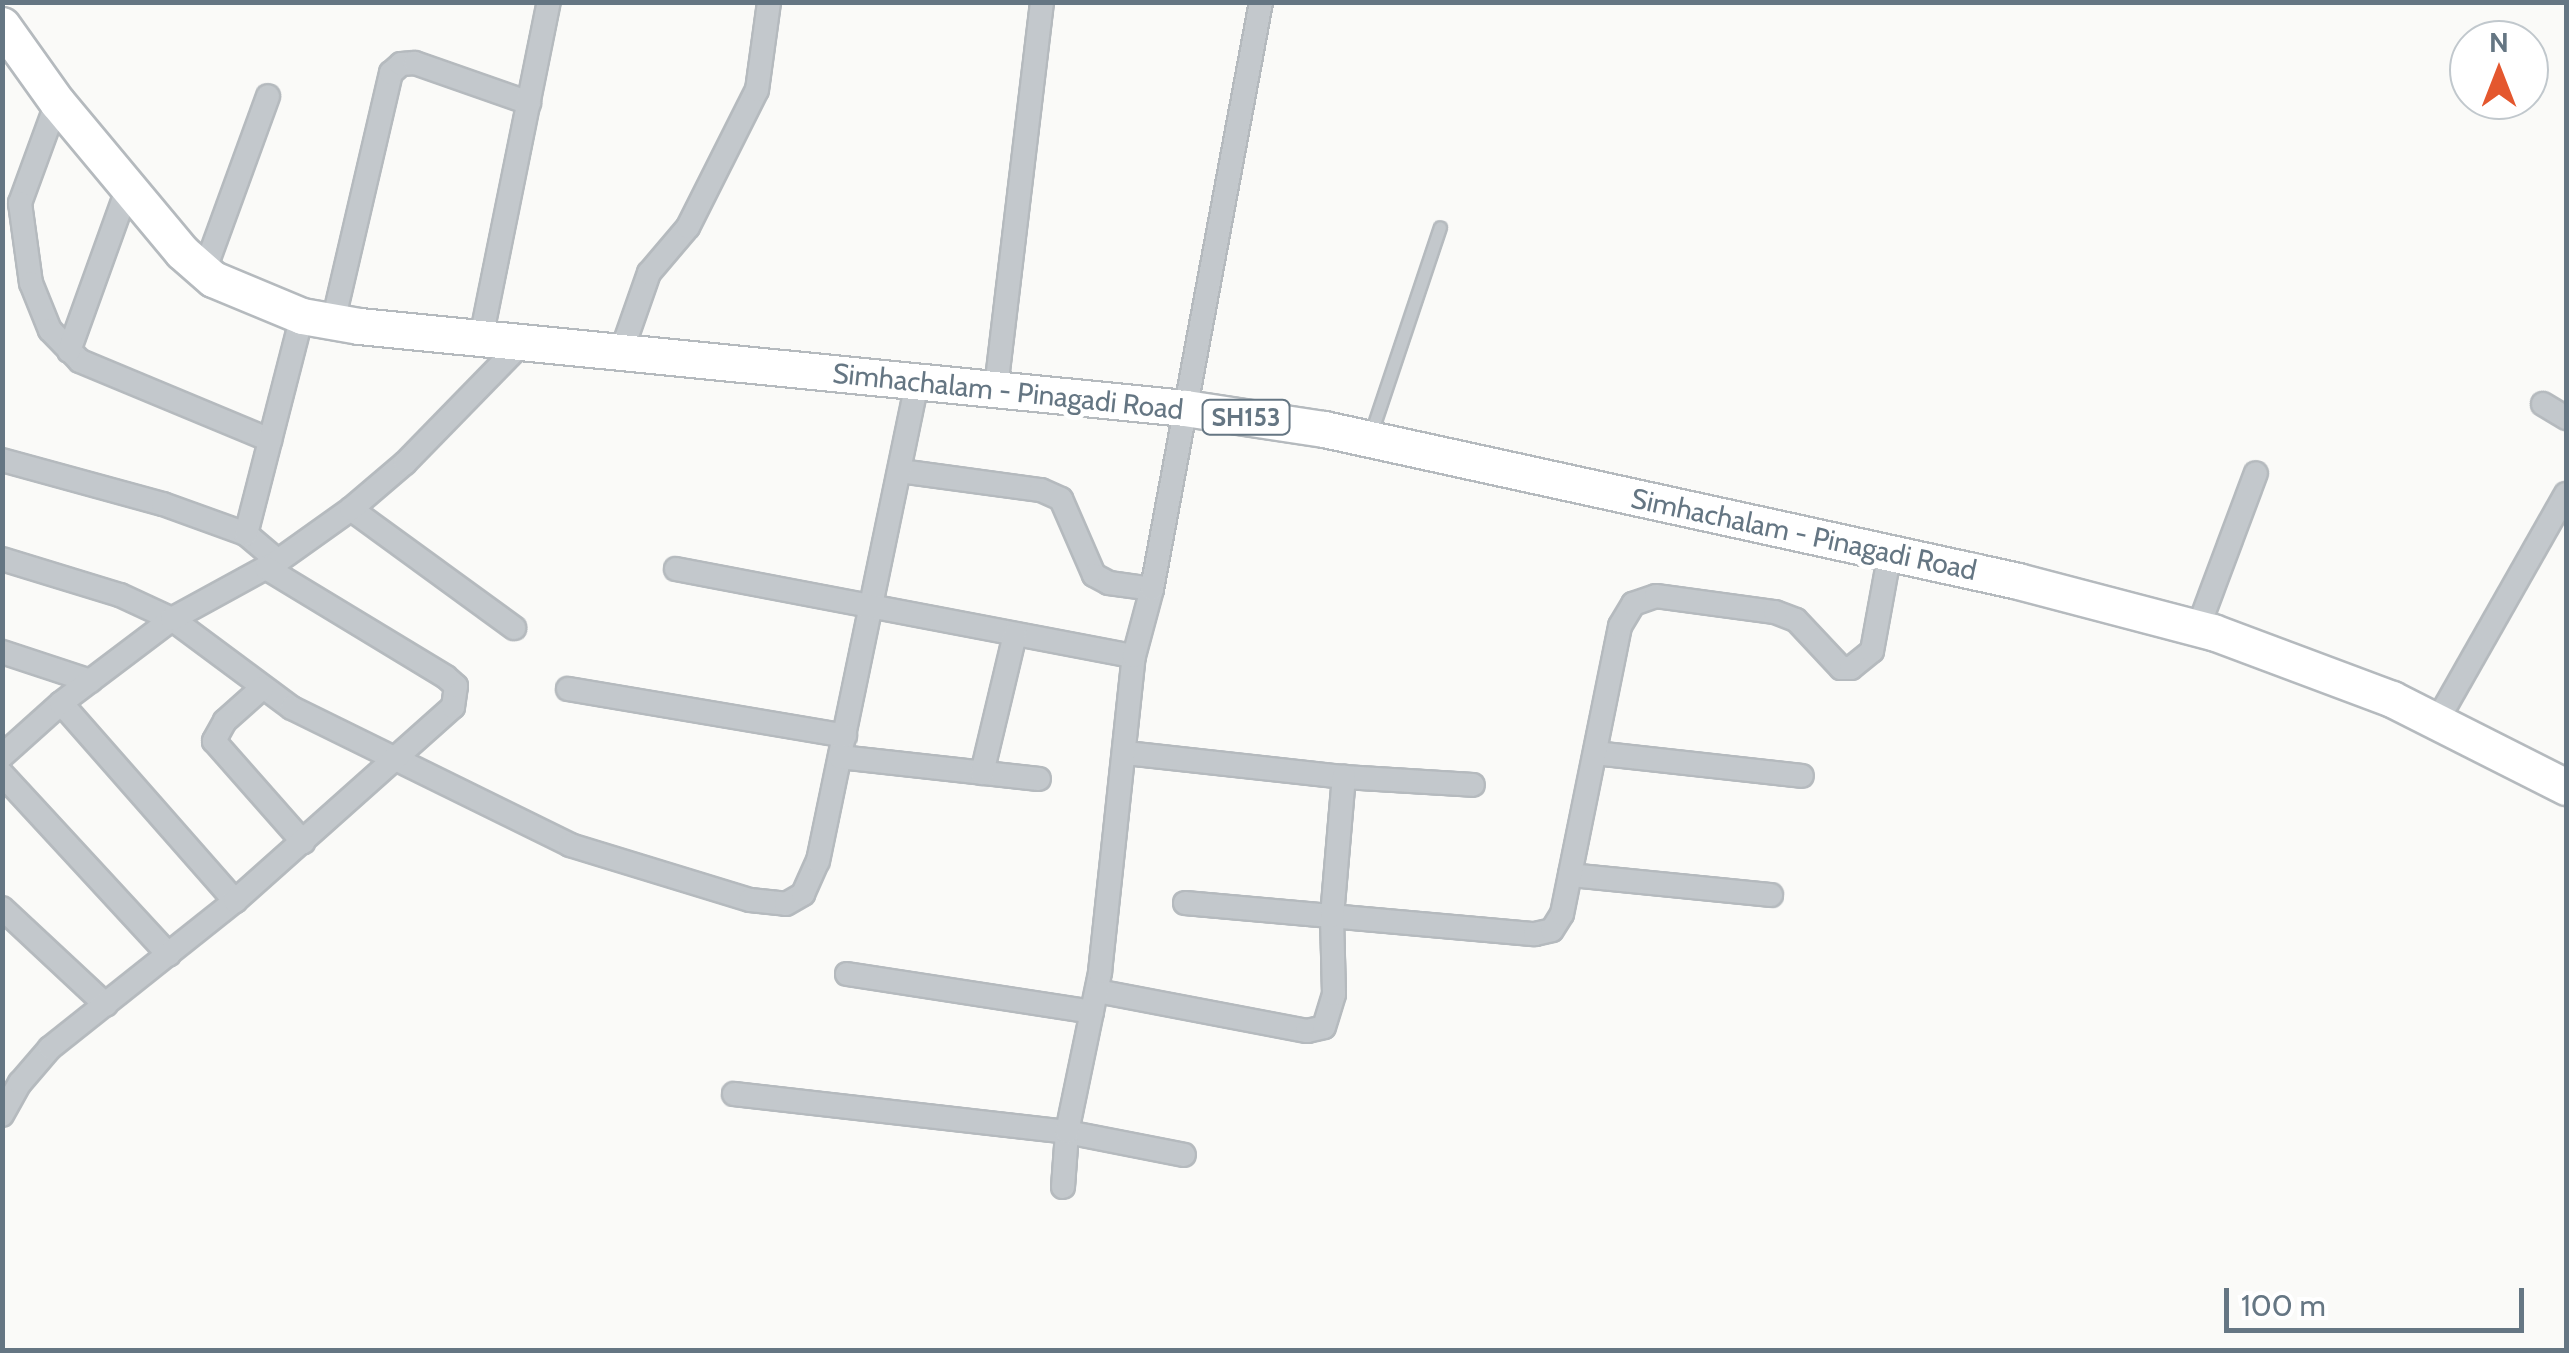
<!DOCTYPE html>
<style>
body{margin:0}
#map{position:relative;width:2569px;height:1353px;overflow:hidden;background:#fafaf8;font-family:Cabin,sans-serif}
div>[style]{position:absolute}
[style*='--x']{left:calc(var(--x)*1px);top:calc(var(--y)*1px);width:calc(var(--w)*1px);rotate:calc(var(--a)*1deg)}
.roads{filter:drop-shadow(2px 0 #b5babe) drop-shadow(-2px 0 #b5babe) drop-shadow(0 2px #b5babe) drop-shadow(0 -2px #b5babe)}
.service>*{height:11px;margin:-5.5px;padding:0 5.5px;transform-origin:5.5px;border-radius:5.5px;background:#c3c8cc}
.minor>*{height:22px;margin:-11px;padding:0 11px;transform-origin:11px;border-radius:11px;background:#c3c8cc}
.primary>*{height:35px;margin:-17.5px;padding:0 17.5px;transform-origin:17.5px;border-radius:17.5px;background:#fff}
span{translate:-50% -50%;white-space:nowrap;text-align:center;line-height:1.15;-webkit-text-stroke:10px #fff;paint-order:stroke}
.shield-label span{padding:2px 8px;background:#fff;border:2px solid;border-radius:8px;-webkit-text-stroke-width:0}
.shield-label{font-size:25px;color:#657683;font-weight:700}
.street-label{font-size:28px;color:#657683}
.frame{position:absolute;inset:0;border:5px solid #657683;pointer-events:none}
.north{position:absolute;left:2449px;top:20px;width:100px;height:100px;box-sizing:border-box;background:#fff;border:2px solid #c1c8cd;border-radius:50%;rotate:0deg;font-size:28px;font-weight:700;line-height:40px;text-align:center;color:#657683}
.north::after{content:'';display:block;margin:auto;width:35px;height:45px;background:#e4572e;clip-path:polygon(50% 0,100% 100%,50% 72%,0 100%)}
.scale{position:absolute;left:2224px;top:1288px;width:300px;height:45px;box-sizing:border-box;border:5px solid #657683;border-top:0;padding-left:12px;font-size:30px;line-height:35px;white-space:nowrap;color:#657683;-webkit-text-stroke:8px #fff;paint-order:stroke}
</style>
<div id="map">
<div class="roads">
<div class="service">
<div style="--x:1370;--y:436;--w:220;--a:-71.5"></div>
</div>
<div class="minor">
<div style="--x:57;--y:102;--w:108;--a:110.1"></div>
<div style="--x:20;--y:203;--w:81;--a:82.2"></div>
<div style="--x:31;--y:283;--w:51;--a:68"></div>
<div style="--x:50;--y:330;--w:43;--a:45.9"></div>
<div style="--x:80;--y:361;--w:206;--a:22.6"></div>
<div style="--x:204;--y:272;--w:187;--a:-70"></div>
<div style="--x:333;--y:322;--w:256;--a:-76.9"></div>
<div style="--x:391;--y:73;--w:13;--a:-42"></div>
<div style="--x:401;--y:64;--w:14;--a:-4"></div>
<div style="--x:415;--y:63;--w:121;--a:19.3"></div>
<div style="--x:481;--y:338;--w:343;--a:-78.6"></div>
<div style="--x:622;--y:350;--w:82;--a:-70.7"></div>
<div style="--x:649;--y:273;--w:60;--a:-49.7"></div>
<div style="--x:688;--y:227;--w:153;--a:-63.3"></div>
<div style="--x:757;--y:90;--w:89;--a:-82.2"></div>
<div style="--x:69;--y:351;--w:174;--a:-70.2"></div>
<div style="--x:996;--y:388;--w:389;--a:-83.2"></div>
<div style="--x:2543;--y:404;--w:27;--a:31"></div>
<div style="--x:2;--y:460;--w:167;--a:15.3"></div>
<div style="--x:163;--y:504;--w:88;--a:19.9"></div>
<div style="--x:246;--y:534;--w:42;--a:40.2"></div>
<div style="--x:900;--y:471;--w:142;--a:7.7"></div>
<div style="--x:1041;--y:490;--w:22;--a:24"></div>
<div style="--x:1061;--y:499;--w:83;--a:66.5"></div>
<div style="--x:1094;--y:575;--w:17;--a:28"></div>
<div style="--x:1109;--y:583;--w:43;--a:7.9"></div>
<div style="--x:351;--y:509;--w:202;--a:36.1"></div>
<div style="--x:246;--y:534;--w:225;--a:-75.6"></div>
<div style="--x:2;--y:559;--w:123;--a:17"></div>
<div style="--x:120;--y:595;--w:57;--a:24.8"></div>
<div style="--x:172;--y:619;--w:149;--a:36.6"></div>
<div style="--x:292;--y:708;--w:310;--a:26.2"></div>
<div style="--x:570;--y:845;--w:188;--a:17"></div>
<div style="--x:750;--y:900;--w:36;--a:6"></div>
<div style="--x:786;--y:904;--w:20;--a:-30"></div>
<div style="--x:803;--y:894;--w:36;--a:-66"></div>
<div style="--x:818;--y:861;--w:488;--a:-78.3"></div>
<div style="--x:676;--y:569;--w:466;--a:10.8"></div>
<div style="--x:2198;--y:628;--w:165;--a:-69.5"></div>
<div style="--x:2;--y:652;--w:93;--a:18.2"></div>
<div style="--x:262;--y:688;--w:50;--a:138.3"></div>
<div style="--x:225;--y:721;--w:23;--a:119"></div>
<div style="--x:214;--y:741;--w:135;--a:48.6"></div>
<div style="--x:568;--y:689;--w:281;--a:9.6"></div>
<div style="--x:61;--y:703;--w:264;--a:48.7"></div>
<div style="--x:2437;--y:721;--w:261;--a:-60.4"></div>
<div style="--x:1126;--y:753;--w:219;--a:6.3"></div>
<div style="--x:1344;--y:777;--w:129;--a:3.5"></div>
<div style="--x:1595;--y:753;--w:208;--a:6.3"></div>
<div style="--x:2;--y:756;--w:79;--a:-41.9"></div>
<div style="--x:61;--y:703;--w:139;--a:-37.1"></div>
<div style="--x:172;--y:619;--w:121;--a:-28.7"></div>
<div style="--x:278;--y:561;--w:90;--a:-35.5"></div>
<div style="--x:351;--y:509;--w:71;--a:-40.4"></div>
<div style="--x:405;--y:463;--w:169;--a:-45.7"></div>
<div style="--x:840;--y:757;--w:200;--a:6.3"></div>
<div style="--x:982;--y:773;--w:142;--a:-76.6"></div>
<div style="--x:2;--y:774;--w:246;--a:47.3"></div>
<div style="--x:1570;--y:875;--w:202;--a:5.7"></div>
<div style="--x:1185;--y:903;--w:351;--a:5.1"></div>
<div style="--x:1535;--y:934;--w:17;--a:-13"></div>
<div style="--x:1552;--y:930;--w:19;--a:-58"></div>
<div style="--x:1562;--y:914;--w:294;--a:-78.6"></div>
<div style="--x:1620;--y:626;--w:26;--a:-59"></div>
<div style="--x:1633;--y:604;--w:24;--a:-19"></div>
<div style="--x:1656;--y:596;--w:120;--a:7.7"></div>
<div style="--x:1775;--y:612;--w:22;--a:21"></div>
<div style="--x:1796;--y:620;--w:66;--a:46.8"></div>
<div style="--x:1841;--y:668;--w:10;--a:0"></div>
<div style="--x:1851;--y:668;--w:27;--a:-39"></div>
<div style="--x:1872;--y:651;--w:101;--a:-79.7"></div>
<div style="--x:2;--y:908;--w:142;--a:43"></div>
<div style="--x:847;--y:974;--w:248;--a:8.8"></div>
<div style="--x:1097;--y:991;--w:214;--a:10.8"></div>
<div style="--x:1307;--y:1031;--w:17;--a:-13"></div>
<div style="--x:1324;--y:1027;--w:34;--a:-73"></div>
<div style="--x:1334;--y:994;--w:78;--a:-91.5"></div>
<div style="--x:1332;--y:916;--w:140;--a:-85.1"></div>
<div style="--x:734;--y:1094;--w:335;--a:6.5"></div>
<div style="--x:1067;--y:1132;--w:119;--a:11.1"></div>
<div style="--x:2;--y:1115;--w:37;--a:-61"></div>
<div style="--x:20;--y:1083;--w:46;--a:-49.4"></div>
<div style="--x:50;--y:1048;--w:236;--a:-38.5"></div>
<div style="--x:235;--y:901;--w:292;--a:-41.7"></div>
<div style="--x:453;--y:707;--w:21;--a:-82"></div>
<div style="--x:456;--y:686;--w:13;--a:-138"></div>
<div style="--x:446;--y:677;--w:210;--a:-148.8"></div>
<div style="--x:1063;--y:1187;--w:55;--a:-85.8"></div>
<div style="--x:1067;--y:1132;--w:163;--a:-78.3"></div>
<div style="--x:1100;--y:972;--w:318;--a:-83.9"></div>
<div style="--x:1134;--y:656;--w:69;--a:-75"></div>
<div style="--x:1152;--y:589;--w:597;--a:-79.48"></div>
</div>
<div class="primary">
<div style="--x:2;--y:25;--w:95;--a:54.5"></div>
<div style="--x:57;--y:102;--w:195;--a:50.2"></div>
<div style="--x:182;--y:252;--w:41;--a:41.1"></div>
<div style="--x:213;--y:279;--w:96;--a:22.6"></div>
<div style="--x:302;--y:316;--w:58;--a:10"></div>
<div style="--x:359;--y:326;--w:830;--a:5.67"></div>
<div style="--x:1185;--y:408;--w:141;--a:8.6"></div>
<div style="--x:1324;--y:429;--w:710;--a:12.35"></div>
<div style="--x:2018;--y:581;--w:202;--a:14.7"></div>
<div style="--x:2213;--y:632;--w:191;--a:20.5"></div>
<div style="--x:2392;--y:699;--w:195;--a:26.8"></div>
</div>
</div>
<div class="shield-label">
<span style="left:1246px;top:417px">SH153</span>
</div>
<div class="street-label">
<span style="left:1008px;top:391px;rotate:6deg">Simhachalam - Pinagadi Road</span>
<span style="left:1804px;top:534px;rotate:12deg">Simhachalam - Pinagadi Road</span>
</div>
<div class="frame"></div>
<div class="north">N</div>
<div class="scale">100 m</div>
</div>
